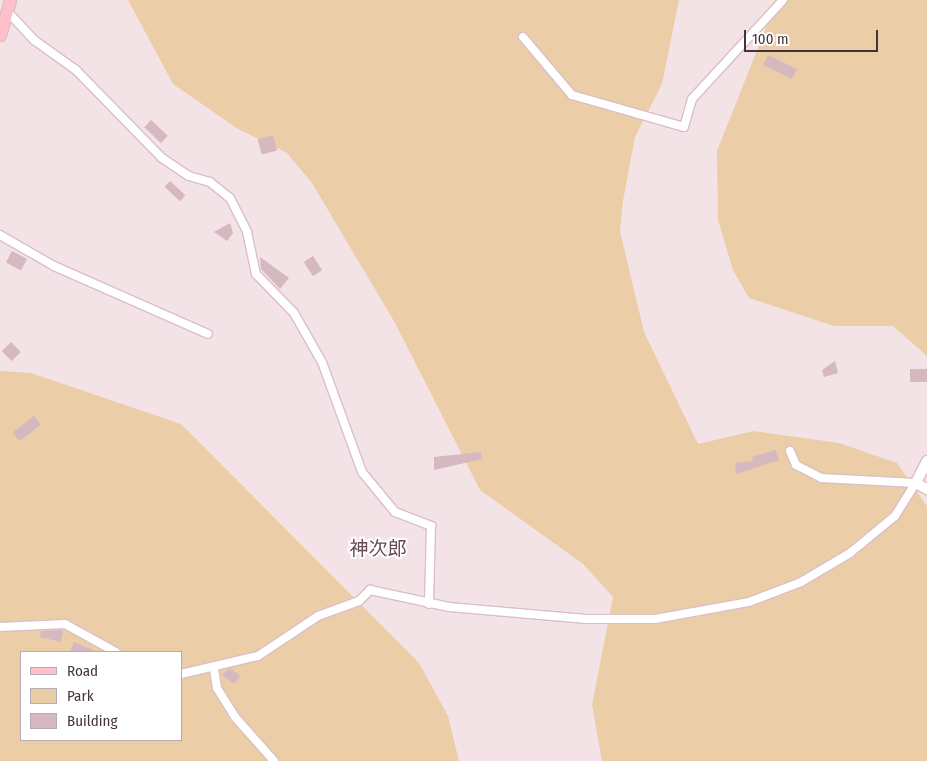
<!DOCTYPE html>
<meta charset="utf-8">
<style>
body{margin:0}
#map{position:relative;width:927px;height:761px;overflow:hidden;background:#f3e3e6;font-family:"Fira Sans Condensed","Noto Sans JP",sans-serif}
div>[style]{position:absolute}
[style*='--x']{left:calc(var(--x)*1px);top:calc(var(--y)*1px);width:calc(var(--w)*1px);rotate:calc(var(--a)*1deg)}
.green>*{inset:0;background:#ebcda8}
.building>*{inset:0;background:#d5b8c0;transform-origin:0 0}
.roads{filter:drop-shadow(1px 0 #dabfc5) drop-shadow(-1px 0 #dabfc5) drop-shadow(0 1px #dabfc5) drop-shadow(0 -1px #dabfc5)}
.minor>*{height:8px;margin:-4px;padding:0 4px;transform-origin:4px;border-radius:4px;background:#fff}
.tertiary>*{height:10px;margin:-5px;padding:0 5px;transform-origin:5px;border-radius:5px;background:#fff}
.secondary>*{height:11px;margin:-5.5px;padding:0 5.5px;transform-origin:5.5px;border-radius:5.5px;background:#ffc1c9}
span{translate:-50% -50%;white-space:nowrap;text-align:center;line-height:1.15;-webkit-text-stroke:4px #fff;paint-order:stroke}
.quarter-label{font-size:19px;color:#694953}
.legend{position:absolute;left:20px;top:651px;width:162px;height:90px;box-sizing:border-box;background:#fff;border:1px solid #b5adaf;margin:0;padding:6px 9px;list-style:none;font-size:15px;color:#453338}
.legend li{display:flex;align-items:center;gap:10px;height:25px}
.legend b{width:25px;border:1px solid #b5adaf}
.scale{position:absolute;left:744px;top:30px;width:134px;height:22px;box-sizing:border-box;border:2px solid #453338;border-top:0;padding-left:6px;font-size:15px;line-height:18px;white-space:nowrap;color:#453338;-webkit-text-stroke:4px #fff;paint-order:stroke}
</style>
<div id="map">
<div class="green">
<div style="clip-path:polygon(128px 0,679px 0,662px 84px,635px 137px,623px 201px,620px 231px,644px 332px,698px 444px,754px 431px,839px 443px,897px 463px,927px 506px,927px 761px,602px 761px,592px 705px,613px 597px,583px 564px,480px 490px,395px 323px,312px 183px,287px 153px,238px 129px,173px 84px)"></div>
<div style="clip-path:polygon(777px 0,927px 0,927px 356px,893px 326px,834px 326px,749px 298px,733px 270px,718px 220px,717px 151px)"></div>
<div style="clip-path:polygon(evenodd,0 371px,31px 373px,181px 424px,419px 663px,448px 716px,459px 761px,0 761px,0 371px,21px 652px,181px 652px,181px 740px,21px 740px,21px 652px)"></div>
</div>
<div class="building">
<div style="left:768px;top:55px;width:32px;height:11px;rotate:26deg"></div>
<div style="left:151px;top:120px;width:23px;height:10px;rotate:43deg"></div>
<div style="left:273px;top:135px;width:16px;height:16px;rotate:75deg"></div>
<div style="left:170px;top:181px;width:21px;height:8px;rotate:43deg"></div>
<div style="clip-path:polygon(230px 223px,233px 233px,227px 241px,214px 232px)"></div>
<div style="left:12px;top:251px;width:17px;height:13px;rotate:28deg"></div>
<div style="left:313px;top:256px;width:17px;height:11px;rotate:57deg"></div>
<div style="clip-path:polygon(260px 257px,289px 278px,280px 289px,261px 269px)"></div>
<div style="left:11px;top:342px;width:14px;height:13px;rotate:45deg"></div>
<div style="clip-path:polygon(835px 361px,838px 373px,824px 377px,822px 370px)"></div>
<div style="left:927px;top:369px;width:13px;height:17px;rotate:90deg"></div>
<div style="left:34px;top:416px;width:11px;height:27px;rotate:52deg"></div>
<div style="clip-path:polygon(775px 450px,779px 460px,736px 474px,735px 463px,753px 461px,752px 457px)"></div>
<div style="clip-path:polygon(481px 452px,482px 459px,434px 470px,434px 457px)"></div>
<div style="clip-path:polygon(63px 630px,61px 642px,40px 637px,41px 631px)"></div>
<div style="clip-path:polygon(74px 642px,98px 652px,70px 652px)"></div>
<div style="clip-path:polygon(230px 668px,240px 676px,234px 684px,222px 675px)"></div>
</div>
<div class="roads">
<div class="minor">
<div style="--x:7;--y:11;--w:40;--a:47"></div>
<div style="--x:34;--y:40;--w:52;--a:35.5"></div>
<div style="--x:76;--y:70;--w:123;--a:45.7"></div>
<div style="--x:162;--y:158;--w:32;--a:34"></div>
<div style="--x:189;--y:176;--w:22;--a:16"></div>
<div style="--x:210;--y:182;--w:26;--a:39"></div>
<div style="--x:230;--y:198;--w:38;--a:63"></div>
<div style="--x:247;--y:232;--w:43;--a:77.9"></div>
<div style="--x:256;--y:274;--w:54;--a:45.7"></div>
<div style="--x:294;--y:313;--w:56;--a:60.3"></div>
<div style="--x:322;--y:362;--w:117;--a:70"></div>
<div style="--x:362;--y:472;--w:52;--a:50.5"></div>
<div style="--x:395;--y:512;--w:39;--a:21"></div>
<div style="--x:431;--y:526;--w:78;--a:91.5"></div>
<div style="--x:523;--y:37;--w:76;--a:49.8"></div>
<div style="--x:572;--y:95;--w:116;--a:15.9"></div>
<div style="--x:684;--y:127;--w:29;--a:-74"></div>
<div style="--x:692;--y:99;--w:134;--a:-47.4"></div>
<div style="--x:0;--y:235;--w:62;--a:29.9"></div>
<div style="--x:54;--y:266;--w:168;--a:23.8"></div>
<div style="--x:790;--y:451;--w:15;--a:67"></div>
<div style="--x:796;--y:465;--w:28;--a:27"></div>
<div style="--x:821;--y:478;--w:95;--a:3"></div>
<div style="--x:0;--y:627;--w:65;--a:-2.6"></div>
<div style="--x:65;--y:624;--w:58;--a:28.8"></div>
<div style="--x:214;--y:669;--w:19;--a:81"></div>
<div style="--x:217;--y:688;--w:34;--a:58"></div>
<div style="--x:235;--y:717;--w:59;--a:48.4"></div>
<div style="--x:181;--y:674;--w:79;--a:-13.2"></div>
<div style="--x:258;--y:656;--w:72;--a:-33.7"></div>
<div style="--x:318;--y:616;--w:44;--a:-20.1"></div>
<div style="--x:359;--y:601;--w:16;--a:-45"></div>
<div style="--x:370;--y:590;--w:81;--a:12.1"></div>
<div style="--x:449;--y:607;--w:138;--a:5"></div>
<div style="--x:586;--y:619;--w:69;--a:0"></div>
<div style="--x:655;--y:619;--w:96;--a:-10.3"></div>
<div style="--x:749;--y:602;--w:56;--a:-21"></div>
<div style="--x:801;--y:582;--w:57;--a:-30.6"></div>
<div style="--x:850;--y:553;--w:58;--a:-39.4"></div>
<div style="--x:895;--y:516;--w:39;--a:-58"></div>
</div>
<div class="tertiary">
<div style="--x:927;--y:461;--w:25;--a:117"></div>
<div style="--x:916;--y:483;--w:13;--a:29"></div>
</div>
<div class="secondary">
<div style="--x:0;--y:35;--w:36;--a:-74"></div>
</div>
</div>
<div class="quarter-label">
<span style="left:378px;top:549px">神次郎</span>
</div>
<ul class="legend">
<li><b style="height:6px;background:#ffc1c9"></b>Road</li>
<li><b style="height:14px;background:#ebcda8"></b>Park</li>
<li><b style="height:14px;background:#d5b8c0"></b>Building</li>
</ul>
<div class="scale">100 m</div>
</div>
